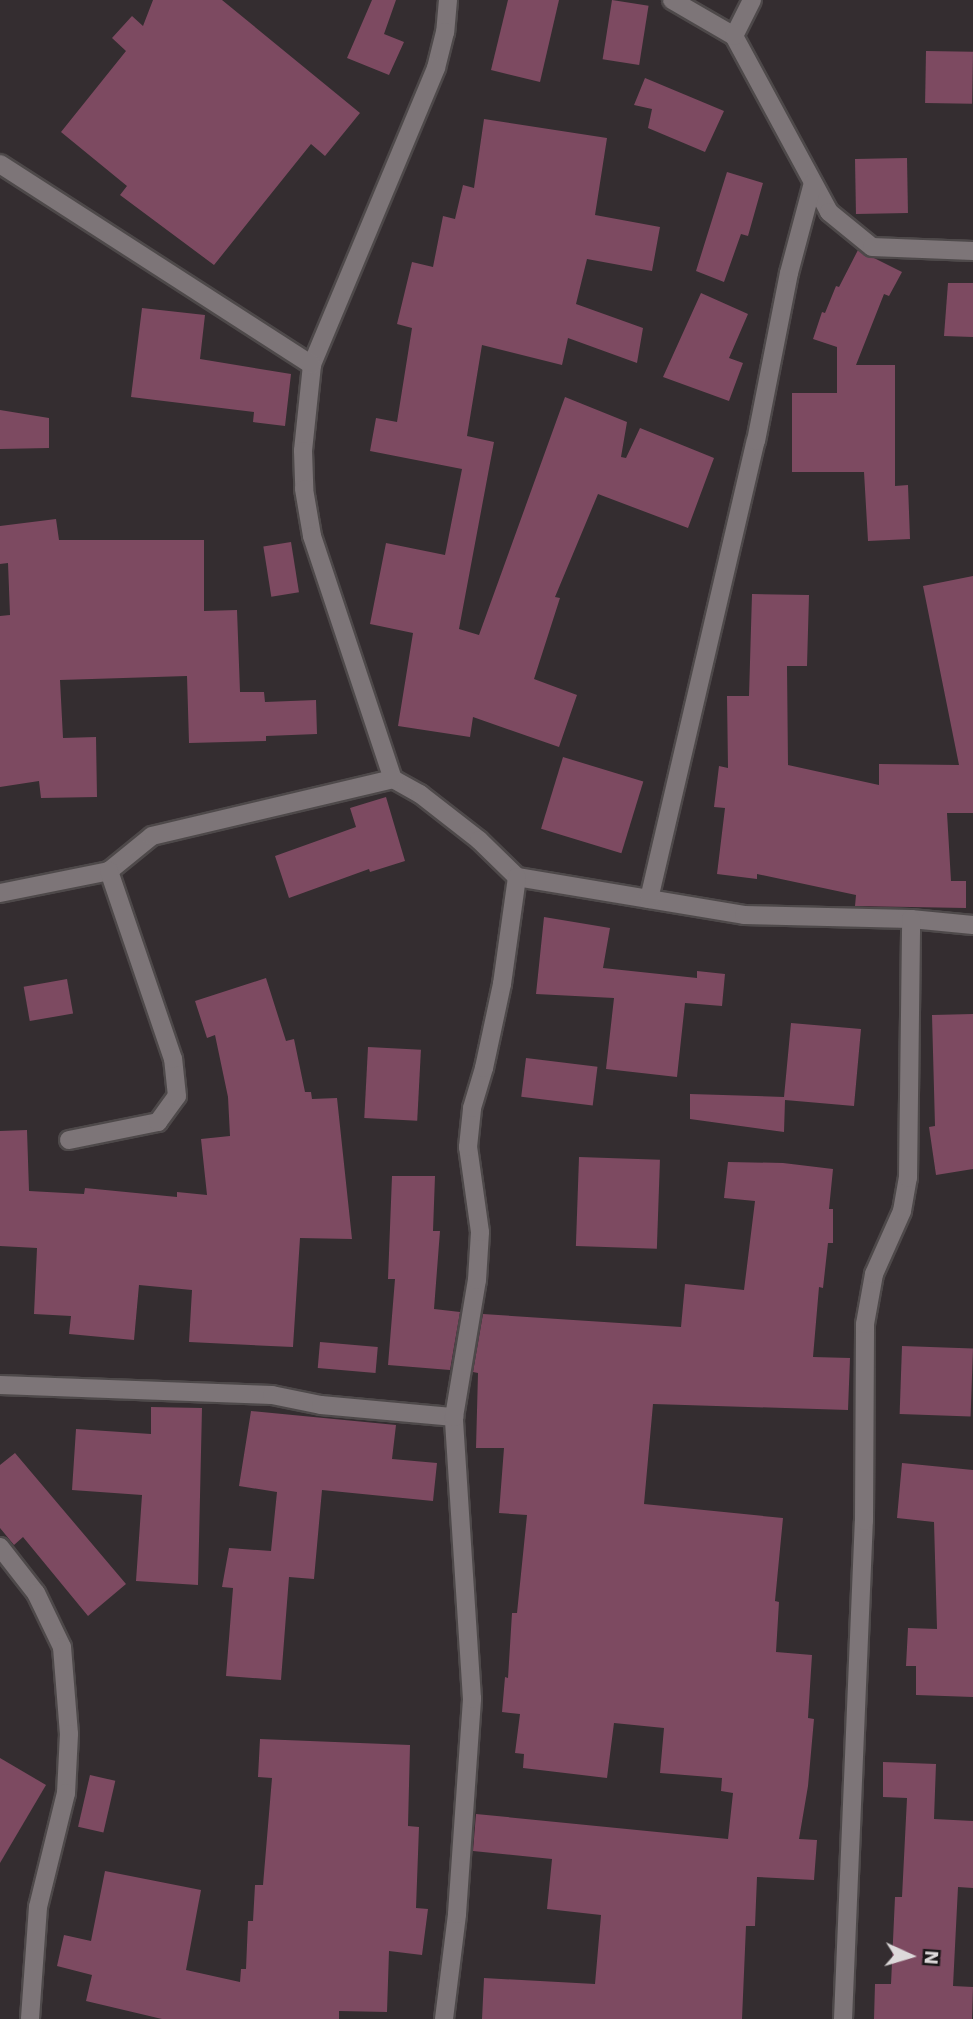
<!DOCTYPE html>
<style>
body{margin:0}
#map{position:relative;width:973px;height:2019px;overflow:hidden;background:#342d30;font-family:"Work Sans",sans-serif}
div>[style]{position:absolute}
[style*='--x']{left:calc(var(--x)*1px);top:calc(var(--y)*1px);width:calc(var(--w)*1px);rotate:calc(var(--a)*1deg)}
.building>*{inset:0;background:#7d4a61;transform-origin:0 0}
.roads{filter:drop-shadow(2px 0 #4e494a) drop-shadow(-2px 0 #4e494a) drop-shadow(0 2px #4e494a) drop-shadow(0 -2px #4e494a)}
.minor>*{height:18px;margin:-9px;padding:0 9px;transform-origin:9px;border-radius:9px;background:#7d7578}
span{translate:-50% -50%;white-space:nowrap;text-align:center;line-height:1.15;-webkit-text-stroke:7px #1a1718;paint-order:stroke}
.north{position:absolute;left:875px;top:1921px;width:70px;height:70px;-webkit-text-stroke:5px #1a1718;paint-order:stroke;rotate:94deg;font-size:19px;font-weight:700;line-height:28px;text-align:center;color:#ddd9da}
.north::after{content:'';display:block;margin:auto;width:24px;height:32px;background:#ddd9da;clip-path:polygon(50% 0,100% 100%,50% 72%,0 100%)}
</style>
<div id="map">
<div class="building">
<div style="clip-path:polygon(153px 0,222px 0,360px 113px,325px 156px,311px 144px,214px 265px,120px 195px,127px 186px,61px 132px,126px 51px,112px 38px,132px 16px,143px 26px)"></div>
<div style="clip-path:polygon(372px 0,396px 0,384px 34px,404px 42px,389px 75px,347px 58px)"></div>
<div style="clip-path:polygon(508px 0,559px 0,540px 82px,491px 70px)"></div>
<div style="left:612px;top:0;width:37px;height:60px;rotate:9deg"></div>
<div style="left:926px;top:51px;width:47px;height:52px;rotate:1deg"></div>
<div style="clip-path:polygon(645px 78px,724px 111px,705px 152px,648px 128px,652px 109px,634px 105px)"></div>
<div style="clip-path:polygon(484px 119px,607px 138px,595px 215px,660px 227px,652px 271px,587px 259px,576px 304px,643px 328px,637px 363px,568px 338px,562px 365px,482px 345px,467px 436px,494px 442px,459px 629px,479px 635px,565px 397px,627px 422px,621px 457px,626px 458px,640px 428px,714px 458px,688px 528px,598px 494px,555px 597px,560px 598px,534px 679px,577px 695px,559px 747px,473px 717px,470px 737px,398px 726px,413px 633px,370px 624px,386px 543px,445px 555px,462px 469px,370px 451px,376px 418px,397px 422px,412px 328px,397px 324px,412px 262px,433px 267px,443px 216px,455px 219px,463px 185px,474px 188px)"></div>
<div style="left:907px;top:158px;width:55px;height:52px;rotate:89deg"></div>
<div style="clip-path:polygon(727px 172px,763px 183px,748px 236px,741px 234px,724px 282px,696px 271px)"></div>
<div style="clip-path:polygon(858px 250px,902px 272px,889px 296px,884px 294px,856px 365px,895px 365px,895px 486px,908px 485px,910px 539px,868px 541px,864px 472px,792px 472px,792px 393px,837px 393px,837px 347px,813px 339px,822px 312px,825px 313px,836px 286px,839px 287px)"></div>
<div style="clip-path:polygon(948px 283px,973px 283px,973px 337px,944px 336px)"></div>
<div style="clip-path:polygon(701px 293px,748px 314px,729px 358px,743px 363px,729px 401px,663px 377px)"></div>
<div style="clip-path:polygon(142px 308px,205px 315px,200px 359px,291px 374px,285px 426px,253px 422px,254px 412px,131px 397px)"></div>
<div style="clip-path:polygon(0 410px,49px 418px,49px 448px,0 449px)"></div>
<div style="clip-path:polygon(56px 519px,59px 540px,204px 540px,204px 611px,237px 610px,240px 692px,264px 692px,265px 702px,316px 700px,317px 734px,266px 736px,266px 741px,189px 743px,187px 676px,60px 680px,63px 738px,96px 737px,97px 797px,41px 798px,39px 781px,0 787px,0 616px,10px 615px,8px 563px,0 564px,0 526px)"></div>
<div style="left:291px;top:542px;width:51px;height:28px;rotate:81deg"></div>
<div style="clip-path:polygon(973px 576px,973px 813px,947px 813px,951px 881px,966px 881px,966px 908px,855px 906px,856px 895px,757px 874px,757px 879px,717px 874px,725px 808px,714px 807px,719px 766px,728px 768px,727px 696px,749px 696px,752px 594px,809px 595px,807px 666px,787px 666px,788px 765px,879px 785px,879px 764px,959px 765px,923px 586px)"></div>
<div style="left:563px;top:757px;width:84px;height:75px;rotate:17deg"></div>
<div style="clip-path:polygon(386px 797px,405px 861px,370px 872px,369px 869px,289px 898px,275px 856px,356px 827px,350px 808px)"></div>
<div style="clip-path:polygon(544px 917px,610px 928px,603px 968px,697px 978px,697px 971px,725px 974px,722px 1006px,685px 1003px,677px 1077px,606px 1069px,614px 998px,536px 994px)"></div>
<div style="clip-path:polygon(266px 978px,286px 1041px,294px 1039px,305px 1092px,311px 1092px,312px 1099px,337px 1098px,352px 1239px,300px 1238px,293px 1347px,189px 1342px,192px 1290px,139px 1285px,134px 1340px,69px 1334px,71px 1316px,34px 1314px,37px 1248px,0 1246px,0 1131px,27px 1130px,29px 1191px,84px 1194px,85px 1188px,177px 1197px,177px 1192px,207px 1195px,201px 1139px,230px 1136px,228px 1097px,215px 1035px,207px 1038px,195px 1001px)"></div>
<div style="left:67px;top:979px;width:35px;height:44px;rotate:80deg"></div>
<div style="clip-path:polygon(973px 1014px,973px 1169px,936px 1175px,929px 1127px,935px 1126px,932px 1015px)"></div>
<div style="clip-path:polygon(791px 1023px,861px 1029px,854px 1106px,785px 1100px,784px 1132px,690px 1119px,690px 1094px,784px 1097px)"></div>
<div style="left:368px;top:1047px;width:53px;height:71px;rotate:3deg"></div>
<div style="left:526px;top:1058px;width:72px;height:39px;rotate:7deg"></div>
<div style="left:579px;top:1157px;width:81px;height:89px;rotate:2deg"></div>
<div style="clip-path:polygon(728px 1162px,783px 1163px,833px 1169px,829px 1209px,833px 1209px,833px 1243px,828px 1243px,823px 1288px,819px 1287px,813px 1357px,850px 1358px,848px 1410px,653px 1404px,644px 1504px,783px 1518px,775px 1601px,779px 1602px,776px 1652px,812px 1655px,808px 1718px,814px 1719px,808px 1786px,799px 1839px,817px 1840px,814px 1880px,757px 1877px,755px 1926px,746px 1926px,742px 2019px,482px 2019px,484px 1978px,595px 1984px,601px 1915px,547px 1909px,552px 1859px,473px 1851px,476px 1814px,728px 1839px,733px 1793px,721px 1791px,722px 1778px,660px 1773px,664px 1728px,614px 1723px,607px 1778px,523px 1768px,524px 1754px,515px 1753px,520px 1714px,502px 1712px,505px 1677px,508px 1678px,512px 1613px,517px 1613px,527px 1515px,499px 1513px,504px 1448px,476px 1448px,478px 1373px,473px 1372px,483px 1314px,681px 1327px,685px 1284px,744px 1290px,755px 1201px,724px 1198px)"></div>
<div style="clip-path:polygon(392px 1176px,435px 1176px,433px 1231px,440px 1231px,434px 1309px,460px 1312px,450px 1370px,388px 1365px,395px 1279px,388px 1279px)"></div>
<div style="left:320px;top:1342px;width:58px;height:26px;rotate:5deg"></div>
<div style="left:902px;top:1346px;width:71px;height:68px;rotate:2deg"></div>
<div style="clip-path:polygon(151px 1407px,202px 1408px,198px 1585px,136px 1581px,142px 1495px,72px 1490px,76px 1429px,151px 1434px)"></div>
<div style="clip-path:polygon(251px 1411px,396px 1425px,392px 1459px,437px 1463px,433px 1501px,322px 1490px,314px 1579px,289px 1577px,281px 1680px,226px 1676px,233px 1588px,222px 1587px,229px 1548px,271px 1551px,277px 1492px,239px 1486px)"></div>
<div style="clip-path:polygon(15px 1453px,126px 1584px,88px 1616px,23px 1537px,14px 1545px,0 1528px,0 1465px)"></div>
<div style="clip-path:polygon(902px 1463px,973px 1470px,973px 1697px,916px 1695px,916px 1666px,906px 1666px,908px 1628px,937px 1629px,934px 1522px,897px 1518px)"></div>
<div style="clip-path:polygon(260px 1739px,410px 1745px,408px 1826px,419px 1827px,416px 1908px,428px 1909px,422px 1955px,389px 1951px,387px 2012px,339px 2011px,339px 2019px,162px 2019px,86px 2001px,92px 1975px,57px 1966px,64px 1935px,91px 1941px,105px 1871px,201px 1890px,186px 1970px,240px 1982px,241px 1969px,246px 1969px,248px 1921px,253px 1921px,255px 1885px,263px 1885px,272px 1778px,258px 1777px)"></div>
<div style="clip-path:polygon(0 1758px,46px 1785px,0 1863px)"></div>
<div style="clip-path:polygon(883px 1762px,936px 1764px,934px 1819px,973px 1821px,973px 1888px,958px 1887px,953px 1986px,973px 1987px,972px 2019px,874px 2019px,875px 1984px,891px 1984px,895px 1897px,902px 1897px,907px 1798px,883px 1797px)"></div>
<div style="left:90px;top:1775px;width:26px;height:53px;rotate:13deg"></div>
</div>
<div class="roads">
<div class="minor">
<div style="--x:448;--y:0;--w:32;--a:95"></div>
<div style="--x:445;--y:32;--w:37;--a:104"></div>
<div style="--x:436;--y:68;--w:322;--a:112.7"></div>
<div style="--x:312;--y:365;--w:86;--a:96"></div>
<div style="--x:303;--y:451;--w:38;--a:88"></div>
<div style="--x:304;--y:489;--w:48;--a:80.3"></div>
<div style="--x:312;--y:536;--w:256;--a:71.6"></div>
<div style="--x:393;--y:779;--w:31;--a:29"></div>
<div style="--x:420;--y:794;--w:75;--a:37.9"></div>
<div style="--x:479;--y:840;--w:53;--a:44.2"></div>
<div style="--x:517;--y:877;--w:230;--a:9.5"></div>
<div style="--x:744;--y:915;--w:167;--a:1.4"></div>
<div style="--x:911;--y:919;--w:62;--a:5.5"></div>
<div style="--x:672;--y:0;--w:72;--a:30.1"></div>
<div style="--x:734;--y:36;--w:200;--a:61.6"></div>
<div style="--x:829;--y:212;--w:55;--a:39.1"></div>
<div style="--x:872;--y:247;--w:101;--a:2.3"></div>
<div style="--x:734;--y:36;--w:40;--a:-63.4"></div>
<div style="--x:0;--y:164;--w:371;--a:32.8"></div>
<div style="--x:0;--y:893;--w:111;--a:-11.4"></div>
<div style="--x:109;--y:871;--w:55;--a:-39.1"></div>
<div style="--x:152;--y:836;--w:248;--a:-13.3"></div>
<div style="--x:649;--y:899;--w:470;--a:-76.9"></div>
<div style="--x:756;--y:441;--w:171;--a:-78.9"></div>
<div style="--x:789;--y:273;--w:93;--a:-75.1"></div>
<div style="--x:69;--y:1140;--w:91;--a:-11.4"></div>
<div style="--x:158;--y:1122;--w:32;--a:-54"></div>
<div style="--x:177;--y:1096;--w:37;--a:-96"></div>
<div style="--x:173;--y:1059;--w:199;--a:-108.8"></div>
<div style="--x:0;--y:1385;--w:272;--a:2.1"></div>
<div style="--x:272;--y:1395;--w:50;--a:11.5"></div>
<div style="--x:321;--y:1405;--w:134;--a:5.2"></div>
<div style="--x:0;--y:1547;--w:58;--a:52"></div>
<div style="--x:36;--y:1593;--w:60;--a:64.3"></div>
<div style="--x:62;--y:1647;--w:87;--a:85.4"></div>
<div style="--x:69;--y:1734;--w:59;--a:92.9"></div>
<div style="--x:66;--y:1793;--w:117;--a:103.8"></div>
<div style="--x:38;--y:1907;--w:112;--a:94.1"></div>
<div style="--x:444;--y:2019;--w:106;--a:-82.9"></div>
<div style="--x:457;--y:1914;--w:216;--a:-86"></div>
<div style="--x:472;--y:1699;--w:283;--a:-93.7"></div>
<div style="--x:454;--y:1417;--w:139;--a:-80.5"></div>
<div style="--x:477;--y:1280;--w:48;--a:-86.4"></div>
<div style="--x:480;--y:1232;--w:86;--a:-98"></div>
<div style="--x:468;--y:1147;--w:39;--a:-84"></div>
<div style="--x:472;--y:1108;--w:42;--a:-73.3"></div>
<div style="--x:484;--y:1068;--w:86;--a:-77.9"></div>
<div style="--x:502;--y:984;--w:108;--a:-82"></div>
<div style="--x:843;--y:2019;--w:498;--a:-87.6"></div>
<div style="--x:864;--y:1521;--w:197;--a:-89.7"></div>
<div style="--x:865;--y:1324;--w:51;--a:-79.8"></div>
<div style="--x:874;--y:1274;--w:69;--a:-66"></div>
<div style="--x:902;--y:1211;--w:34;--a:-80"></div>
<div style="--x:908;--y:1178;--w:259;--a:-89.3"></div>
</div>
</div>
<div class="north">N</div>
</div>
